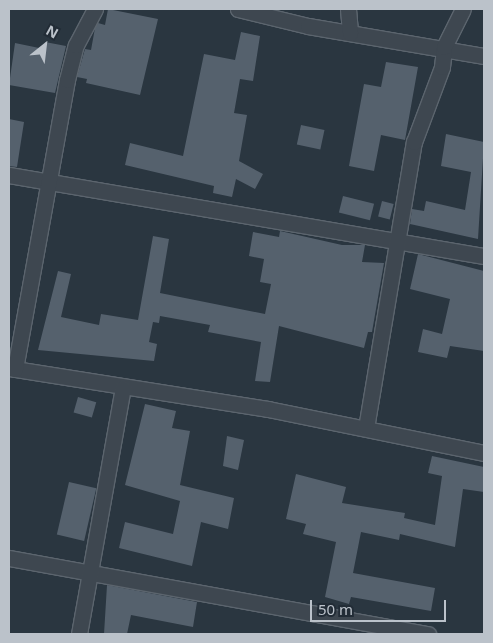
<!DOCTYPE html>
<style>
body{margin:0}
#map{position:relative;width:493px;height:643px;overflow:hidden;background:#2a3640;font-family:"Noto Sans",sans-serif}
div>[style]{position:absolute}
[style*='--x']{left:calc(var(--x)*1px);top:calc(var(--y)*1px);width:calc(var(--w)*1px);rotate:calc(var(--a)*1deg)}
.building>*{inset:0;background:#55616d;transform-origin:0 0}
.roads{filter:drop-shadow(1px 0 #5c656e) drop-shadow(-1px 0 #5c656e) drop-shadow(0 1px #5c656e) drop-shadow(0 -1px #5c656e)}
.minor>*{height:15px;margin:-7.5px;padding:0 7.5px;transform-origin:7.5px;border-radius:7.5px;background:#3e4750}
span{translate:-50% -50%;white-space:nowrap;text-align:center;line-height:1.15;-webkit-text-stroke:5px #222c36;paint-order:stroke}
.frame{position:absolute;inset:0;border:10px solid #bbc2ca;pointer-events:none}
.north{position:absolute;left:20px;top:20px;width:50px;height:50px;-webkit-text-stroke:4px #222c36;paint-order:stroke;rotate:29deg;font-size:14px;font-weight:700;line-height:20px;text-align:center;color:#bbc2ca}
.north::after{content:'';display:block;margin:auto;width:18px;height:22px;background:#bbc2ca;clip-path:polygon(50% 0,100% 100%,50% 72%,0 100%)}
.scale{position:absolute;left:310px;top:600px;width:136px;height:22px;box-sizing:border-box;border:2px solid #bbc2ca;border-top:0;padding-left:6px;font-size:15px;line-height:18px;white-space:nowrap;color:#bbc2ca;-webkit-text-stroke:4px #222c36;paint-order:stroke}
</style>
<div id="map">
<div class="building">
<div style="clip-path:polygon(108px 9px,158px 19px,140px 95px,86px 83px,87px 79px,77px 77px,85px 49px,91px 50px,95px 28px,98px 23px,105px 25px)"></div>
<div style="clip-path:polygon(241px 32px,260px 36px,253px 81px,240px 79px,234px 113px,247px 115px,239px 161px,263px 174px,255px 189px,236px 179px,232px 197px,213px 193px,214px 186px,125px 165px,130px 143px,183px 156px,204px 54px,235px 60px)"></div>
<div style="clip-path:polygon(45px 42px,66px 46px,55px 93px,9px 85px,15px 43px,44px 49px)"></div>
<div style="clip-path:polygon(386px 62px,418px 67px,405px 140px,381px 135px,374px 171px,349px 166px,364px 84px,381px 87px)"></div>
<div style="clip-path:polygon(9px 119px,24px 122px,17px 167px,9px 166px)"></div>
<div style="left:301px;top:125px;width:24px;height:20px;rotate:12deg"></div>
<div style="clip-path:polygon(446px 134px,484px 142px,478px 239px,410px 224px,412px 209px,424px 211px,426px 201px,465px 210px,471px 172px,441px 166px)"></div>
<div style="left:343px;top:196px;width:32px;height:17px;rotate:14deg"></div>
<div style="left:382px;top:201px;width:12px;height:16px;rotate:14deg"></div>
<div style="clip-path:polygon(280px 231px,342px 245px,365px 245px,362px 262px,384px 263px,372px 332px,368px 332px,364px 348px,279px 326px,270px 382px,255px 381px,261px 342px,208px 332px,210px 325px,160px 316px,159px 323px,153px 322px,149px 342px,157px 344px,154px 361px,38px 350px,58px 271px,71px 274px,61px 317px,99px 325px,101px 314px,138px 320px,153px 236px,169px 239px,160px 293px,265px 314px,271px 284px,260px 282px,264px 259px,249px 256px,253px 232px,279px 237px)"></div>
<div style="clip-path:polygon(418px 254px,484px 271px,484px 351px,450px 346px,447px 358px,418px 352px,423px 329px,442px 334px,450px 299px,410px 289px)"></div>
<div style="left:78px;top:397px;width:19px;height:16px;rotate:16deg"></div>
<div style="clip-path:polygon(145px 404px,176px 411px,172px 428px,190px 431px,180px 485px,234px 498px,228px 529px,201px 522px,192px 566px,119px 548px,125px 522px,173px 534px,180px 501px,125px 485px)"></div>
<div style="clip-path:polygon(227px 436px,244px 440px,238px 470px,223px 466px)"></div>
<div style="clip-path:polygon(432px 456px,484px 467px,484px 492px,463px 489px,455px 547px,400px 534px,399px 540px,361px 532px,353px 573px,435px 588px,431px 611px,351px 597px,349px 604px,325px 597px,336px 542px,303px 534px,306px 524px,286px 519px,296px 474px,346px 487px,342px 503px,405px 513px,404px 518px,435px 525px,442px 476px,428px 473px)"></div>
<div style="left:69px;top:482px;width:28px;height:54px;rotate:13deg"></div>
<div style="clip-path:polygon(107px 585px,197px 602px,193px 627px,131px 615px,127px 634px,104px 634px)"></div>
</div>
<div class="roads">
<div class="minor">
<div style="--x:238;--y:9;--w:72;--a:13.7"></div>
<div style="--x:308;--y:26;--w:179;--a:9.7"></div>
<div style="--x:348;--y:9;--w:24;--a:85"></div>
<div style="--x:9;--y:175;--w:482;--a:9.7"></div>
<div style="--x:9;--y:368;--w:262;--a:9"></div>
<div style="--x:268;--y:409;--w:220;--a:11.5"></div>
<div style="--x:15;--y:369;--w:294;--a:-79.8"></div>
<div style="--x:67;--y:80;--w:36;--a:-76"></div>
<div style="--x:76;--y:45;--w:41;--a:-62.2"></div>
<div style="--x:366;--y:428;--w:290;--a:-80.5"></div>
<div style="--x:414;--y:142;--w:80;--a:-69.5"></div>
<div style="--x:442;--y:67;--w:20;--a:-84"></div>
<div style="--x:444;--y:47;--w:42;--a:-63.4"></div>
<div style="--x:9;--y:558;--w:426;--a:10.3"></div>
<div style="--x:79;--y:634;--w:250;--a:-79.9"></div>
</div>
</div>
<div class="frame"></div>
<div class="north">N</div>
<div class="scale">50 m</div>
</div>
